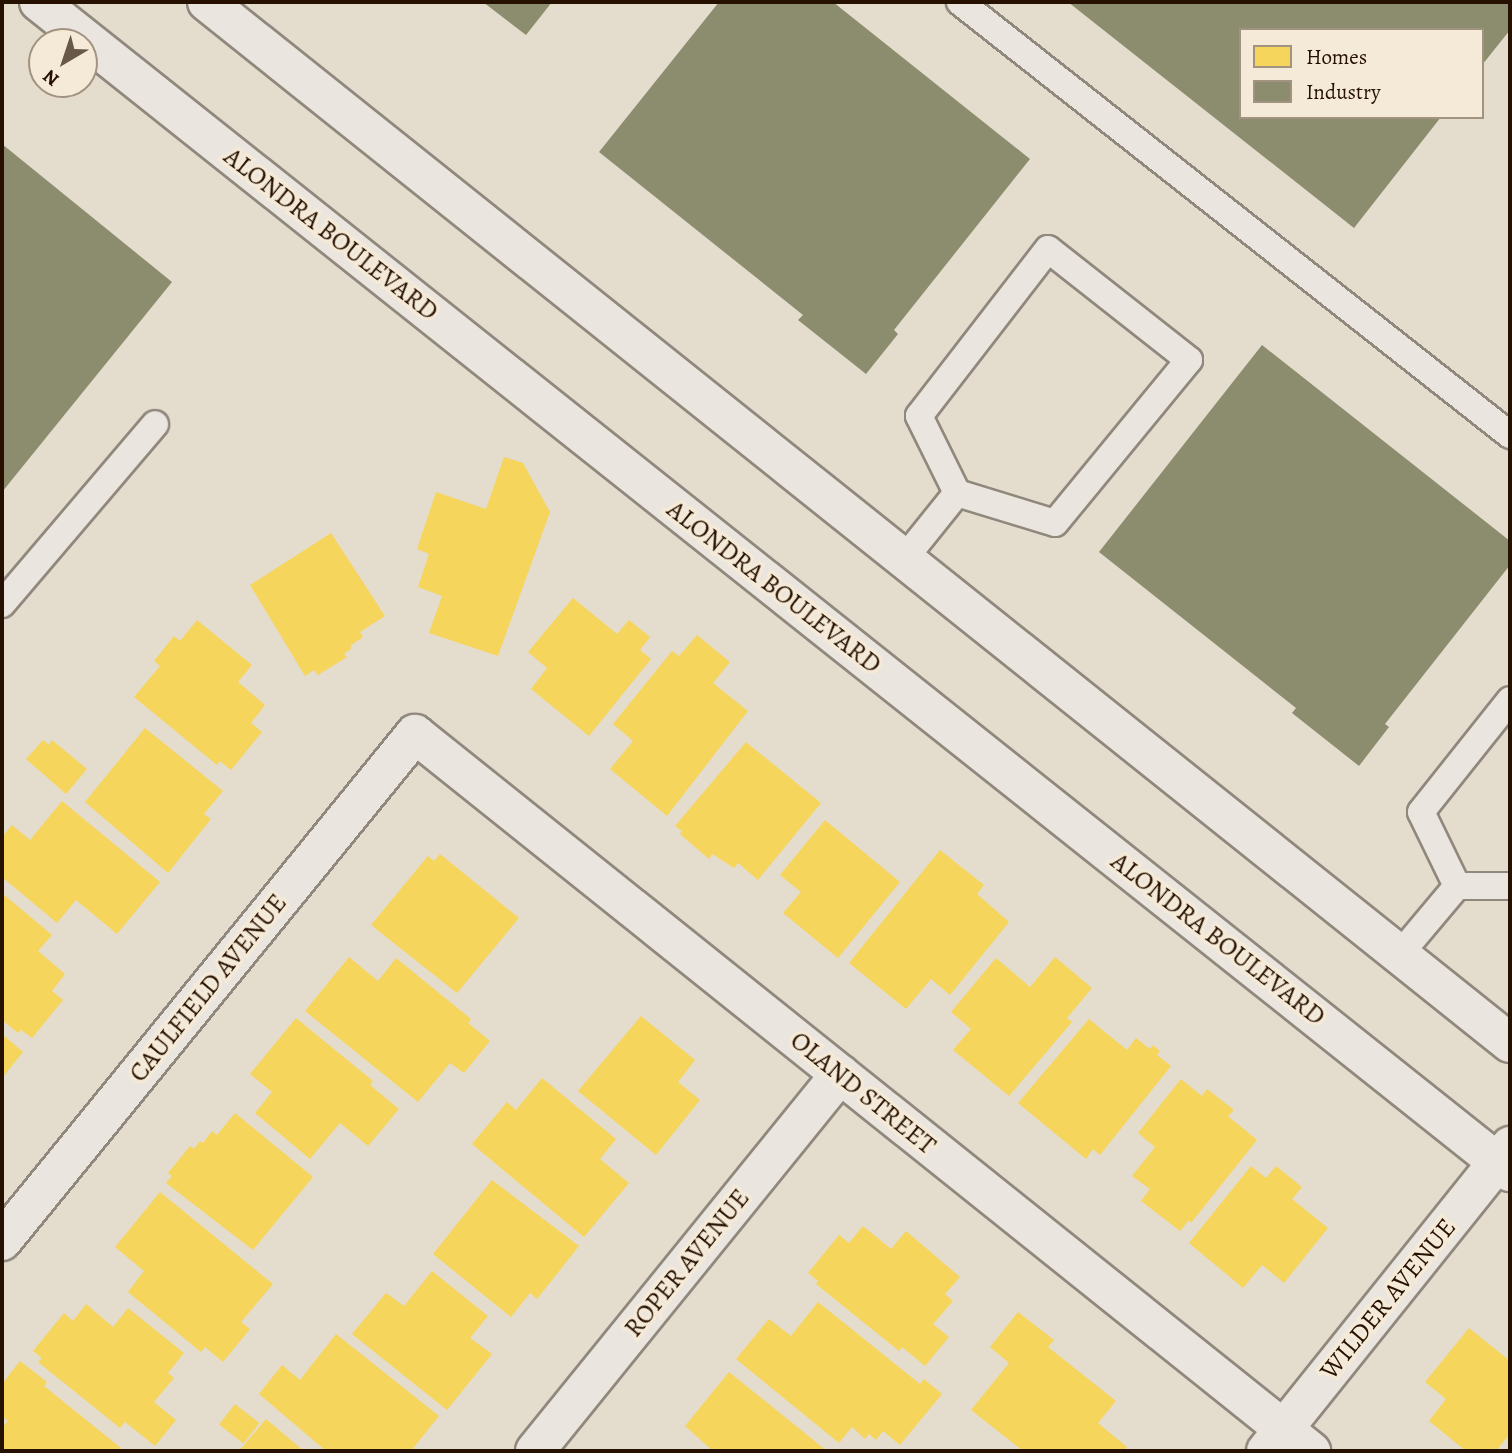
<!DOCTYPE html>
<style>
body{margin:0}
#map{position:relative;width:1512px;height:1453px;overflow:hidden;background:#e4dccc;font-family:Alegreya,serif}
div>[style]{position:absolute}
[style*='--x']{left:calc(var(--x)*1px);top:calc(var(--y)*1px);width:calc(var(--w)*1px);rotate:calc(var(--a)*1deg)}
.homes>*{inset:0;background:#f6d55c;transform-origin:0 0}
.industry>*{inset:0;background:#8c8c6e}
.roads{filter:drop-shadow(2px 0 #90887d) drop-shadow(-2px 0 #90887d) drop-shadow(0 2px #90887d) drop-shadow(0 -2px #90887d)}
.service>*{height:26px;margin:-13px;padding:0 13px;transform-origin:13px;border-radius:13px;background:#eae5de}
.minor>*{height:38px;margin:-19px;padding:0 19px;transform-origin:19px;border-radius:19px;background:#eae5de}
.secondary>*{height:38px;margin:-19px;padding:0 19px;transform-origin:19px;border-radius:19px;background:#eae5de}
span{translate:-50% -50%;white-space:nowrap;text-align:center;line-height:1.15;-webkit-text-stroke:7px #f5ead7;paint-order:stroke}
.street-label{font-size:26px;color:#261100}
.frame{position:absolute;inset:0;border:4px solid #261100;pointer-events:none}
.legend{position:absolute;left:1239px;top:28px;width:245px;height:91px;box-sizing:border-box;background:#f5ead7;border:2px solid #a29381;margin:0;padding:9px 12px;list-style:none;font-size:21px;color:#261100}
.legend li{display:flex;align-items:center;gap:14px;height:35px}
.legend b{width:35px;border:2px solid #a29381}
.north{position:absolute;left:28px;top:28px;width:70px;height:70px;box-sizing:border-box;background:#f5ead7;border:2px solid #a29381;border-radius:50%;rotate:219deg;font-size:19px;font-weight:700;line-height:28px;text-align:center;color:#261100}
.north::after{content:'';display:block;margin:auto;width:24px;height:32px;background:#685847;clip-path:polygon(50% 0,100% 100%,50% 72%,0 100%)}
</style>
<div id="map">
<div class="homes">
<div style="clip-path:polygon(504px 457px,523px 463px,550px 512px,498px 656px,429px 633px,442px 596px,418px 587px,429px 554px,417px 549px,436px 492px,486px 509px)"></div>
<div style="clip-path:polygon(331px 533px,385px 616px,360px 632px,363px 637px,350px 646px,352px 648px,344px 654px,347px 657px,318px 675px,314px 670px,305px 676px,250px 585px)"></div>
<div style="clip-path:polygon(573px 598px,617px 634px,629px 620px,650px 637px,640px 650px,651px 659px,589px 736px,531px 689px,547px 668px,528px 652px)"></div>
<div style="clip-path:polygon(197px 620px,252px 665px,238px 682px,265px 705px,251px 723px,262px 732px,231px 770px,220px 761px,217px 765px,134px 697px,160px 666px,154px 661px,174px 636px,180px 641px)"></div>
<div style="clip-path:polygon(697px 635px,730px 662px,713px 683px,748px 711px,667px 816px,610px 769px,633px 741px,613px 724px,672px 651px,679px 656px)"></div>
<div style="clip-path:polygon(145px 728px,223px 791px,204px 814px,211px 819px,168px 873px,85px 802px)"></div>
<div style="clip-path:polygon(43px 740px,49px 745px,52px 740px,87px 769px,66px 794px,26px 759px)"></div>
<div style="clip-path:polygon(746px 742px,821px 803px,758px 880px,738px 863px,734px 868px,712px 854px,709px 859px,680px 834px,682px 831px,675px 826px)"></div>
<div style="clip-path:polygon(62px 801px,160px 882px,117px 934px,76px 900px,57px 923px,2px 877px,2px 837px,12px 825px,30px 840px)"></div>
<div style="clip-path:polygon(825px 820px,900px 882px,838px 958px,783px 913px,801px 892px,780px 875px)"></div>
<div style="clip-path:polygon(940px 850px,984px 885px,977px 894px,1009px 922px,950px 995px,931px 979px,906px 1009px,849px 963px)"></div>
<div style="clip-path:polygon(440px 854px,519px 918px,457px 993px,371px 925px,428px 856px,434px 861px)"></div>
<div style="clip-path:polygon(2px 893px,52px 935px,38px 951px,65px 974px,52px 991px,63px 1000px,32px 1038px,21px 1030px,18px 1033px,2px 1020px)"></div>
<div style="clip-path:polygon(349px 957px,378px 981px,396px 958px,471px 1019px,468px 1023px,490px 1041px,464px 1073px,450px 1063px,418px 1102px,305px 1011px)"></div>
<div style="clip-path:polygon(1055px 957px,1092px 988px,1067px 1018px,1072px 1022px,1009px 1096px,953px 1050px,971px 1029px,951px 1012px,996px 958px,1030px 987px)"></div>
<div style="clip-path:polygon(641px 1016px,695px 1060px,678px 1082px,700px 1100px,656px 1155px,578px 1091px)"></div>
<div style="clip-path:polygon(296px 1018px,373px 1081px,370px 1085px,399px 1109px,368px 1146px,340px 1123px,310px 1159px,255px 1113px,272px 1092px,250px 1074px)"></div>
<div style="clip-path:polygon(1089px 1019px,1127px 1050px,1136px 1038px,1150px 1049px,1153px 1045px,1160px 1051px,1157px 1055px,1171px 1066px,1100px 1155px,1093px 1149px,1086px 1159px,1018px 1103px)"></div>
<div style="clip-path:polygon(2px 1034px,23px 1052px,2px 1078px)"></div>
<div style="clip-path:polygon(542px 1078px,616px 1139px,600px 1159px,629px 1183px,584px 1237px,472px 1144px,507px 1102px,516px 1110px)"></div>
<div style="clip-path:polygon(1181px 1079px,1202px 1096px,1207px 1089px,1234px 1110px,1228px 1116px,1257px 1140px,1191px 1223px,1189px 1220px,1180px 1231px,1141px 1201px,1150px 1189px,1132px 1176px,1155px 1147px,1138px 1133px)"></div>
<div style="clip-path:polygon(235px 1113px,313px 1177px,253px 1250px,166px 1183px,172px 1176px,168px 1173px,190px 1146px,194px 1149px,200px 1141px,203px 1143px,212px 1131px,217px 1135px)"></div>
<div style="clip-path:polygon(1251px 1166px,1266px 1178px,1276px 1166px,1302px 1187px,1292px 1199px,1328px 1228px,1284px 1283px,1262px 1265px,1243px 1288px,1189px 1243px)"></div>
<div style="clip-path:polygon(492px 1180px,579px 1246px,537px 1299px,530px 1293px,511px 1317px,433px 1254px)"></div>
<div style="clip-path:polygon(160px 1192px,273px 1284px,241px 1322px,250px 1329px,223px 1362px,205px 1347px,201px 1352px,128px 1292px,144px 1271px,115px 1247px)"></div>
<div style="clip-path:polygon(863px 1226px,891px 1249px,906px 1231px,960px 1277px,945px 1294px,953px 1301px,933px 1324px,949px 1337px,925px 1366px,902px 1347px,899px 1351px,816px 1284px,818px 1281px,808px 1273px,839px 1235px,849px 1243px)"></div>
<div style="clip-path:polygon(432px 1271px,488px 1316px,470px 1338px,492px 1354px,447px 1410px,352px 1334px,386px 1293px,404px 1306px)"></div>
<div style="clip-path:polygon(818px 1302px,920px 1384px,924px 1379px,942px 1394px,900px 1445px,883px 1431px,876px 1440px,869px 1434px,865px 1439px,852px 1427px,839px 1443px,736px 1359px,769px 1319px,791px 1336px)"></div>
<div style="clip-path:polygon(86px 1304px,113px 1327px,128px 1308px,184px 1353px,168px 1373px,174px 1378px,154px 1402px,176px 1420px,155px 1446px,125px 1422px,120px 1428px,38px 1362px,42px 1358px,33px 1351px,64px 1313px,73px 1321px)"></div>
<div style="clip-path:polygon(1018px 1312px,1054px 1340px,1048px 1347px,1116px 1401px,1098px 1423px,1127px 1447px,1124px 1451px,1023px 1451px,971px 1410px,1009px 1363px,990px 1347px)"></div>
<div style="clip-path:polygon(1469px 1328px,1510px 1361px,1510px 1434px,1496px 1451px,1466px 1451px,1429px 1421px,1446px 1399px,1425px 1382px)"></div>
<div style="clip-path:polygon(336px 1334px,439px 1416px,411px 1451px,326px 1451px,259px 1394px,282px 1365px,300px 1380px)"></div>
<div style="clip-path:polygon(20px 1361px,47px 1382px,44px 1386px,121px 1448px,118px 1451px,2px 1451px,2px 1428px,8px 1421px,2px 1416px,2px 1384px)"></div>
<div style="clip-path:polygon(729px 1372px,827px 1451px,713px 1451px,685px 1426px)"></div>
<div style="left:235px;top:1404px;width:31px;height:26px;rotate:38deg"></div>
<div style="clip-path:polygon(266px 1419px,304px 1451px,239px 1451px)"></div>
</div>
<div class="industry">
<div style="clip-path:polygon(483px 2px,552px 2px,526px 35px)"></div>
<div style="clip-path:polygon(719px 2px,833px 2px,1030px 159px,894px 330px,898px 334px,866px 374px,798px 320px,803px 315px,599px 152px)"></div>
<div style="clip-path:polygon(1068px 2px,1510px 2px,1510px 30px,1482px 65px,1482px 30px,1241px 30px,1241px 117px,1441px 117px,1354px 228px)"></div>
<div style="clip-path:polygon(2px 144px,172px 282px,2px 492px)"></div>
<div style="clip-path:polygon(1262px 345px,1510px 541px,1510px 565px,1385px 724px,1389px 727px,1359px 766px,1292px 713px,1296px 708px,1099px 552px)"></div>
</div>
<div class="roads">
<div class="service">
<div style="--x:960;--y:2;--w:700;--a:38.21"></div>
<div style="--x:904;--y:559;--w:85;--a:-51.2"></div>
<div style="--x:957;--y:493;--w:102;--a:17"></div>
<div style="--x:1055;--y:523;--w:211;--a:-50.6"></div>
<div style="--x:1189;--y:360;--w:179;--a:-141.8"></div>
<div style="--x:1048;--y:249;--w:211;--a:127.7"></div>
<div style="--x:919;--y:416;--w:86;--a:63.7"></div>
<div style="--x:2;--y:604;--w:236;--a:-49.6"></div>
<div style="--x:1457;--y:886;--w:82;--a:-115.9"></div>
<div style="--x:1421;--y:812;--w:143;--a:-51.5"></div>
<div style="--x:1457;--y:886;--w:53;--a:0"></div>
<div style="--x:1400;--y:954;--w:89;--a:-50"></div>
</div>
<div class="minor">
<div style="--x:2;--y:1241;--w:654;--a:-50.83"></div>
<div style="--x:415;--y:734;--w:1148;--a:38.67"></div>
<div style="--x:535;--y:1451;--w:485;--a:-51"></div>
<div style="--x:1266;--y:1451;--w:391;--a:-51.3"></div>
</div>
<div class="secondary">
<div style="--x:39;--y:2;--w:1880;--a:38.5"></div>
<div style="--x:207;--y:2;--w:1668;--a:38.62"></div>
</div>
</div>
<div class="street-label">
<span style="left:331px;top:234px;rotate:38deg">ALONDRA BOULEVARD</span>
<span style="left:774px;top:587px;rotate:38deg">ALONDRA BOULEVARD</span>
<span style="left:1218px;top:939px;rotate:38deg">ALONDRA BOULEVARD</span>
<span style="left:208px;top:988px;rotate:-51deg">CAULFIELD AVENUE</span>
<span style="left:863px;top:1093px;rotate:39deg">OLAND STREET</span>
<span style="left:687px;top:1263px;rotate:-51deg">ROPER AVENUE</span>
<span style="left:1388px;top:1299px;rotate:-51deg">WILDER AVENUE</span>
</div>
<div class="frame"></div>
<ul class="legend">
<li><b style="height:19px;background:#f6d55c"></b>Homes</li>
<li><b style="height:19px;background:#8c8c6e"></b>Industry</li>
</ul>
<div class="north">N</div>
</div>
